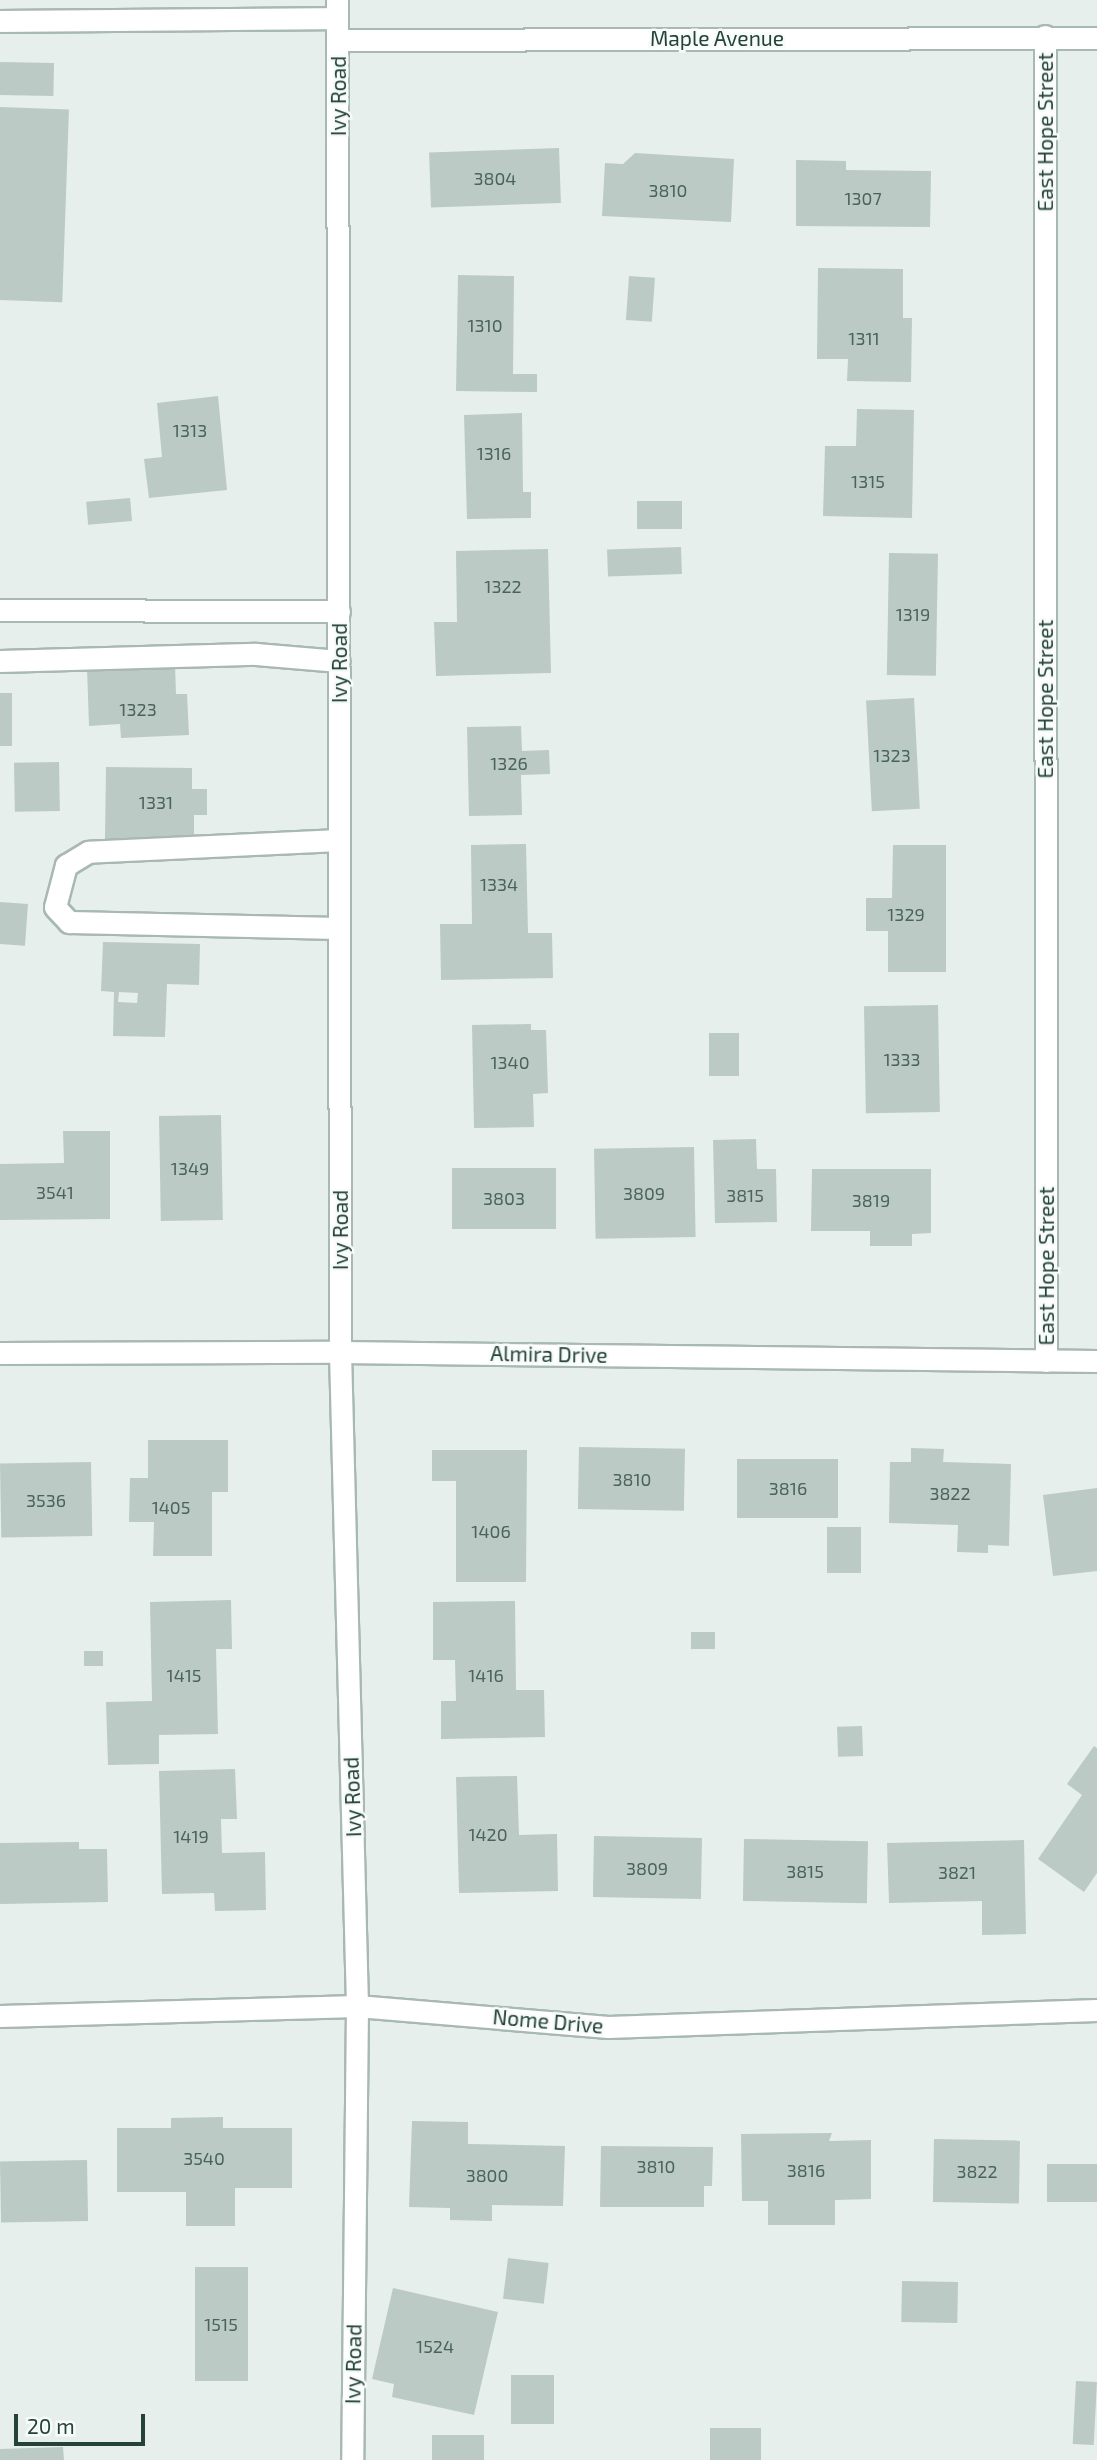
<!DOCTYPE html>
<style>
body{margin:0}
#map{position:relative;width:1097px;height:2460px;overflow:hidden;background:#e6efeb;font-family:"Exo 2",sans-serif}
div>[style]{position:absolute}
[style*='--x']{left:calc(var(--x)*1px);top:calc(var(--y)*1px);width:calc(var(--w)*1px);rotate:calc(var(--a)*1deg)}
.building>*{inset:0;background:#bbcac4;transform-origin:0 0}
.roads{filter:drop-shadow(2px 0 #a8b8b2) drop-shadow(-2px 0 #a8b8b2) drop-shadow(0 2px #a8b8b2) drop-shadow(0 -2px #a8b8b2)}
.lane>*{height:21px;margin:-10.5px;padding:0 10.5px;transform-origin:10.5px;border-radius:10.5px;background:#fff}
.street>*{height:21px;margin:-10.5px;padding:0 10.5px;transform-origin:10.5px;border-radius:10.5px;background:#fff}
.secondary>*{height:21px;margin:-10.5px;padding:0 10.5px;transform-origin:10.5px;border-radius:10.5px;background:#fff}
span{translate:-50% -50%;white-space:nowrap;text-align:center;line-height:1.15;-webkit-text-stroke:5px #f7fbf9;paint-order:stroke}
.number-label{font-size:18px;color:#4a645c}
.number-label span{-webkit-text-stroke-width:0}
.street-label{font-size:21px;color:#24423a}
.scale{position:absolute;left:14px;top:2414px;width:131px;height:32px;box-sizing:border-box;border:4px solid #24423a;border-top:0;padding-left:9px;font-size:21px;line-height:24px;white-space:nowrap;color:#24423a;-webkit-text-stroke:5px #f7fbf9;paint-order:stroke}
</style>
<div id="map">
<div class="building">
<div style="left:0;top:62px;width:54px;height:33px;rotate:1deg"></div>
<div style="left:0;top:107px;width:69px;height:193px;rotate:2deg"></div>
<div style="left:559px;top:148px;width:55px;height:130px;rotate:88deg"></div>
<div style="clip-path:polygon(635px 153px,734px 159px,731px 222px,602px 216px,605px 163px,623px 164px)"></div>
<div style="clip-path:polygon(796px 160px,846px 161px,846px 170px,931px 171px,930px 227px,796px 226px)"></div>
<div style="clip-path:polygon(818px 268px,903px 269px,903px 318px,912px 318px,911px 382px,847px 381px,848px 359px,817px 359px)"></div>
<div style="clip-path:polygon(458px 275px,514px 276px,513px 374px,537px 374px,537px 392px,456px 391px)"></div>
<div style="left:629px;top:276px;width:26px;height:44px;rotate:4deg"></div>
<div style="clip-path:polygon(218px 396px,227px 490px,149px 498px,144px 459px,162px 457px,157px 403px)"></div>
<div style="clip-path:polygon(857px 409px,914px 410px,912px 518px,823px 516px,825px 446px,856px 446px)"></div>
<div style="clip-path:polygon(522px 413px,523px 492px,531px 492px,531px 518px,467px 519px,464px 415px)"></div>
<div style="left:130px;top:498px;width:23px;height:44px;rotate:85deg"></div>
<div style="left:682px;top:501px;width:28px;height:45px;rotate:90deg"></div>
<div style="left:681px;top:547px;width:27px;height:74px;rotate:88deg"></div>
<div style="clip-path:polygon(548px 549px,551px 673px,436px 676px,434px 622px,457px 622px,456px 551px)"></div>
<div style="left:889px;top:553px;width:49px;height:122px;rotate:1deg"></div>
<div style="clip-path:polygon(175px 664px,176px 694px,187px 694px,189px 735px,121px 738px,120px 724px,89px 726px,87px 668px)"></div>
<div style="left:0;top:693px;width:12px;height:53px"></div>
<div style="left:914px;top:698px;width:111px;height:48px;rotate:87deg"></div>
<div style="clip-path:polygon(521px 726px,522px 751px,549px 750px,550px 774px,521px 775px,522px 815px,469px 816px,467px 727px)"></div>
<div style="left:59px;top:762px;width:49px;height:45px;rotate:89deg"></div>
<div style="clip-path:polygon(106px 767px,192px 768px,192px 789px,207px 789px,207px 815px,194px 815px,194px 840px,105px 839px)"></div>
<div style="clip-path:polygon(526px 844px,528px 933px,552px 933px,553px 978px,441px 980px,440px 924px,472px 924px,471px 845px)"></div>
<div style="clip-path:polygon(893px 845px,946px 845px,946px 972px,888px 972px,888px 931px,866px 931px,866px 898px,892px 898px)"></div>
<div style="left:0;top:902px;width:28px;height:42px;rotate:4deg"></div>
<div style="clip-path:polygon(evenodd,103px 942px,200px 944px,199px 985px,167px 984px,165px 1037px,113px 1036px,114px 992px,101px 991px,103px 942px,119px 992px,138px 993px,137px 1003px,118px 1002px,119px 992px)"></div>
<div style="left:938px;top:1005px;width:107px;height:74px;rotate:89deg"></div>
<div style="clip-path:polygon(531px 1024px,531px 1030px,546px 1030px,548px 1093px,533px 1094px,534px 1127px,474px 1128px,472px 1025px)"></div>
<div style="left:709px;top:1033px;width:30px;height:43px"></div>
<div style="left:221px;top:1115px;width:105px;height:62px;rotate:89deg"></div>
<div style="clip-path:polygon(63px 1131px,110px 1131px,110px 1219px,0 1220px,0 1164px,64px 1163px)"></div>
<div style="clip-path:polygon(756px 1139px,757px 1169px,776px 1169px,777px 1222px,715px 1223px,713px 1140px)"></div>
<div style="left:694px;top:1147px;width:90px;height:100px;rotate:89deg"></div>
<div style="left:452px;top:1168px;width:104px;height:61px"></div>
<div style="clip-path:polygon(812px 1169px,931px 1169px,931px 1233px,912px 1234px,912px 1246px,870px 1246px,870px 1231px,811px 1231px)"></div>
<div style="clip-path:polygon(148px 1440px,228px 1440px,228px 1492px,212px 1492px,212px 1556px,153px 1556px,154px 1522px,129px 1522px,130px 1478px,148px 1478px)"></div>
<div style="left:579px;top:1447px;width:106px;height:62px;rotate:1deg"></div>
<div style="clip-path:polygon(911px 1448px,944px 1449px,943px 1462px,1011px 1464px,1009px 1546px,988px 1545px,988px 1553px,957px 1552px,958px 1525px,889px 1523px,890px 1462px,911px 1462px)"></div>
<div style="clip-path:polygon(432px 1450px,527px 1450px,526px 1582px,456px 1582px,456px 1481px,432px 1481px)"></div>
<div style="left:737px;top:1459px;width:101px;height:59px"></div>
<div style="left:91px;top:1462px;width:74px;height:91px;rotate:89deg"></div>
<div style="clip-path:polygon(1097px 1488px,1097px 1571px,1053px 1576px,1043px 1495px)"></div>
<div style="left:861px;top:1527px;width:46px;height:34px;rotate:90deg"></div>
<div style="clip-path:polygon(231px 1600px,232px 1649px,216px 1649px,218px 1734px,159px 1735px,159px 1764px,108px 1765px,106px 1702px,152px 1701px,150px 1602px)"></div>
<div style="clip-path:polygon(515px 1601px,516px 1690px,544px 1690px,545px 1737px,441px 1739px,441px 1701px,456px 1701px,455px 1660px,433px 1660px,433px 1602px)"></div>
<div style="left:715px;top:1632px;width:17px;height:24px;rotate:90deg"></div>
<div style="left:103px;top:1651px;width:15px;height:19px;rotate:90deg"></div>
<div style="left:862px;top:1726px;width:30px;height:25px;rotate:88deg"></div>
<div style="clip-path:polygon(1094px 1746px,1097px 1748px,1097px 1873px,1084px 1892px,1038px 1859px,1082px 1795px,1067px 1784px)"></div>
<div style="clip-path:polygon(235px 1769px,237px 1819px,221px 1819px,222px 1853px,265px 1852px,266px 1910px,215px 1911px,214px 1893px,162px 1894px,159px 1771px)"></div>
<div style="clip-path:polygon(517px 1776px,519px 1835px,557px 1834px,558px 1891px,459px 1893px,456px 1777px)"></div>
<div style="left:594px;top:1836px;width:108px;height:61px;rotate:1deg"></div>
<div style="left:744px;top:1839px;width:124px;height:62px;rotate:1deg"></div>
<div style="clip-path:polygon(1024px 1840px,1026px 1934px,982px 1935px,982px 1901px,889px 1903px,887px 1843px)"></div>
<div style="clip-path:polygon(79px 1842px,79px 1849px,107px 1849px,108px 1902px,0 1904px,0 1843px)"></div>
<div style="clip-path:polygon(223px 2117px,223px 2128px,292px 2128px,292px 2188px,235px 2188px,235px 2226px,186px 2226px,186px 2192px,117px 2192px,117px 2128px,171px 2128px,171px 2118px)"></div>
<div style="clip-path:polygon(412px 2121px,468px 2122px,468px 2144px,565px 2146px,563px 2206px,492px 2205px,492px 2221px,450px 2220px,450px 2208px,409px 2207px)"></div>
<div style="clip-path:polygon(832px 2133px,829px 2141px,871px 2140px,871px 2199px,835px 2200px,835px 2225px,768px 2225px,768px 2201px,742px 2201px,741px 2134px)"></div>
<div style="left:934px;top:2139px;width:86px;height:63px;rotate:1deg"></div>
<div style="clip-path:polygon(601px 2146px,713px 2147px,712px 2186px,704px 2186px,704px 2207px,600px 2207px)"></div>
<div style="left:87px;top:2160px;width:61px;height:87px;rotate:89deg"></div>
<div style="left:1097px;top:2164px;width:38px;height:50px;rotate:90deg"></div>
<div style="left:508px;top:2258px;width:41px;height:41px;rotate:7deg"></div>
<div style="left:195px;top:2267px;width:53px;height:114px"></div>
<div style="left:902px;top:2281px;width:56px;height:41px;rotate:1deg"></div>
<div style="clip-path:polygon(393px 2288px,498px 2312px,474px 2415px,392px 2397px,394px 2384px,372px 2379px)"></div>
<div style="left:511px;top:2375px;width:43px;height:49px"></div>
<div style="left:1076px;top:2381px;width:21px;height:63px;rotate:3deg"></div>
<div style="left:710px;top:2428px;width:51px;height:32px"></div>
<div style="left:484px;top:2435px;width:25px;height:52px;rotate:90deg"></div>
<div style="clip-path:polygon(63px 2447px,64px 2460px,0 2460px,0 2449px)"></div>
</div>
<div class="roads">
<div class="lane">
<div style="--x:0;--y:21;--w:337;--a:-0.5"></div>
<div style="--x:0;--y:610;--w:339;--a:0.2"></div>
<div style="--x:0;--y:661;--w:256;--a:-1.6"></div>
<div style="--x:256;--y:654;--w:83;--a:4.8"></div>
<div style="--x:339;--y:840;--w:251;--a:177.3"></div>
<div style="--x:88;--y:852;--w:26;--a:149"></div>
<div style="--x:66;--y:865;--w:43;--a:104.7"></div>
<div style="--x:55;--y:907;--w:21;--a:47"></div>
<div style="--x:69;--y:922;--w:270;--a:1.3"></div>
</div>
<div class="street">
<div style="--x:337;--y:0;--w:1352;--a:89.87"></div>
<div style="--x:340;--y:1352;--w:654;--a:88.51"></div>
<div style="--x:357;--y:2006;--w:454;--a:90.6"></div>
<div style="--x:1045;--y:36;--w:1325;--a:89.96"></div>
<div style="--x:337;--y:40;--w:760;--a:-0.15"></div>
<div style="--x:0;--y:2016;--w:357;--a:-1.6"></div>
<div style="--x:357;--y:2006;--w:252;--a:4.8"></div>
<div style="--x:608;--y:2027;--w:489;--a:-2"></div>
</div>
<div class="secondary">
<div style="--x:0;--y:1353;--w:340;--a:-0.2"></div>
<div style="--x:340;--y:1352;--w:757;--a:0.68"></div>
</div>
</div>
<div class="number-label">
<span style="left:495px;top:178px">3804</span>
<span style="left:668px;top:190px">3810</span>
<span style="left:863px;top:198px">1307</span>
<span style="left:485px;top:325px">1310</span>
<span style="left:864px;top:338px">1311</span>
<span style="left:190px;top:430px">1313</span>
<span style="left:494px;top:453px">1316</span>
<span style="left:868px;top:481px">1315</span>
<span style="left:503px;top:586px">1322</span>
<span style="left:913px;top:614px">1319</span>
<span style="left:138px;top:709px">1323</span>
<span style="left:892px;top:755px">1323</span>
<span style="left:509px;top:763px">1326</span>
<span style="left:156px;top:802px">1331</span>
<span style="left:499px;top:884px">1334</span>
<span style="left:906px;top:914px">1329</span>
<span style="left:902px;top:1059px">1333</span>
<span style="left:510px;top:1062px">1340</span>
<span style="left:190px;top:1168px">1349</span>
<span style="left:55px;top:1192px">3541</span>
<span style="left:644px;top:1193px">3809</span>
<span style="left:745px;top:1195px">3815</span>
<span style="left:504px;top:1198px">3803</span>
<span style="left:871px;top:1200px">3819</span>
<span style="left:632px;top:1479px">3810</span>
<span style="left:788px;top:1488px">3816</span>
<span style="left:950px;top:1493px">3822</span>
<span style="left:46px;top:1500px">3536</span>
<span style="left:171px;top:1507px">1405</span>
<span style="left:491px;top:1531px">1406</span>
<span style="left:184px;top:1675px">1415</span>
<span style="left:486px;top:1675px">1416</span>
<span style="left:488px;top:1834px">1420</span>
<span style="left:191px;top:1836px">1419</span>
<span style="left:647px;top:1868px">3809</span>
<span style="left:805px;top:1871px">3815</span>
<span style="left:957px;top:1872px">3821</span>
<span style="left:204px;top:2158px">3540</span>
<span style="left:656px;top:2166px">3810</span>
<span style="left:806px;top:2170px">3816</span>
<span style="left:977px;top:2171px">3822</span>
<span style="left:487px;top:2175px">3800</span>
<span style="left:221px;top:2324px">1515</span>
<span style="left:435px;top:2346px">1524</span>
</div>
<div class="street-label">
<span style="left:717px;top:38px">Maple Avenue</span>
<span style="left:338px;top:96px;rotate:-90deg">Ivy Road</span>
<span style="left:1045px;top:132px;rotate:-90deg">East Hope Street</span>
<span style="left:339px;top:663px;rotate:-90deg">Ivy Road</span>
<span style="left:1045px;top:699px;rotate:-90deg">East Hope Street</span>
<span style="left:340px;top:1230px;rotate:-90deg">Ivy Road</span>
<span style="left:1046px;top:1266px;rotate:-90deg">East Hope Street</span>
<span style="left:549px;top:1354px;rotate:1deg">Almira Drive</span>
<span style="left:352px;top:1797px;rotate:-92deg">Ivy Road</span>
<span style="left:548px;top:2021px;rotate:5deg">Nome Drive</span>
<span style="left:353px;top:2364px;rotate:-89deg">Ivy Road</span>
</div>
<div class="scale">20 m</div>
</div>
